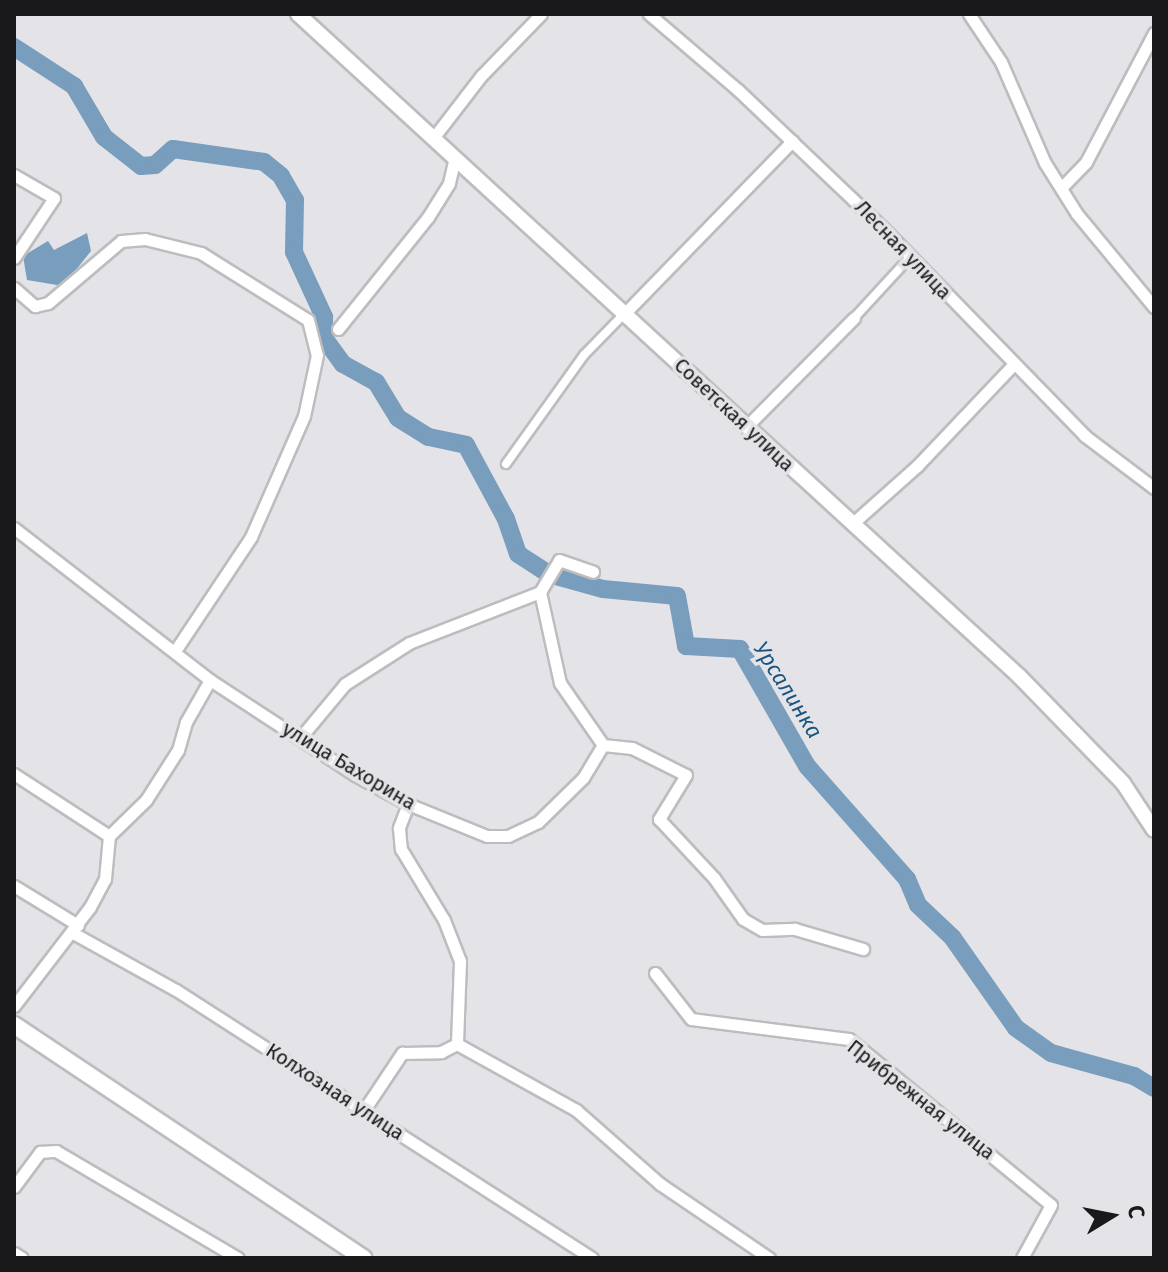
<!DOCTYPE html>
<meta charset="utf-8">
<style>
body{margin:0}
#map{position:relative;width:1168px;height:1272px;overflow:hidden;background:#e4e3e7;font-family:"Fira Sans",sans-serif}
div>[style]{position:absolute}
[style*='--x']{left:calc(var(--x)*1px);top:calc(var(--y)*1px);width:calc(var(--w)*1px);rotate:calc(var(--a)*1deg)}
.water>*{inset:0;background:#789dbd}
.river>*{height:18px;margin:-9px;padding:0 9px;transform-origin:9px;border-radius:9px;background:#789dbd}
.roads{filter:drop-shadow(2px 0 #bdbcbf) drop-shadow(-2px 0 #bdbcbf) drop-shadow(0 2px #bdbcbf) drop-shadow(0 -2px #bdbcbf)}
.pedestrian>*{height:8px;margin:-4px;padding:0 4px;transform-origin:4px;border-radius:4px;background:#fff}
.minor>*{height:11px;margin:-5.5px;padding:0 5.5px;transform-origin:5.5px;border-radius:5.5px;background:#fff}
.tertiary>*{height:14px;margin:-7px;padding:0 7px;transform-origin:7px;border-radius:7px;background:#fff}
.secondary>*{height:16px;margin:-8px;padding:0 8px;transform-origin:8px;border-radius:8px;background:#fff}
span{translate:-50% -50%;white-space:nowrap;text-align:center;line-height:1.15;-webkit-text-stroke:7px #e4e3e7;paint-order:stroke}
.street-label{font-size:20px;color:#19181a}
.water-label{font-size:22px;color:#1a547f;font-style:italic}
.frame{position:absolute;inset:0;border:16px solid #19181a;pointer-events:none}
.north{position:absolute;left:1072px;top:1176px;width:80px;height:80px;-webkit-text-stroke:6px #e4e3e7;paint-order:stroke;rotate:80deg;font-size:22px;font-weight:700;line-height:32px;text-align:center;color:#19181a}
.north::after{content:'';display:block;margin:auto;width:28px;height:36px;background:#19181a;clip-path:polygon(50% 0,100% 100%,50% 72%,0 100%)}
</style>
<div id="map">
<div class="water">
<div style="clip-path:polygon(87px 233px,91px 251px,63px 286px,27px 280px,23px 256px,48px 241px,54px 250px)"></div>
</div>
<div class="river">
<div style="--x:14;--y:47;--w:72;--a:33"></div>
<div style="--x:74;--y:86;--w:59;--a:59.5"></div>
<div style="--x:104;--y:137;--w:47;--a:38.1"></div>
<div style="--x:141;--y:166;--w:14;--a:-4"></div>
<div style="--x:155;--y:165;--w:24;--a:-42"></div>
<div style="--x:173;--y:149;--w:92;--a:8.1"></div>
<div style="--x:264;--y:162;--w:22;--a:39"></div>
<div style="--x:281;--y:176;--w:28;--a:60"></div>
<div style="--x:295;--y:200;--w:52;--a:91.1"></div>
<div style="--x:294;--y:252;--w:72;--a:65.2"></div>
<div style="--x:324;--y:317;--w:21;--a:90"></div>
<div style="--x:324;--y:338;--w:32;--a:54"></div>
<div style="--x:343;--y:364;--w:38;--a:29"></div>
<div style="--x:376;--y:382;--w:42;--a:58.6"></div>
<div style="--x:398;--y:418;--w:36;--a:32"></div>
<div style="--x:429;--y:437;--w:38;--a:12"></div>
<div style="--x:466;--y:445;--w:84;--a:61.6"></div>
<div style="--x:506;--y:519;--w:37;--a:71"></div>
<div style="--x:518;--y:554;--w:37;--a:33"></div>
<div style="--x:549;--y:574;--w:56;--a:15.5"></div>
<div style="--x:603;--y:589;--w:74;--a:5.4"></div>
<div style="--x:677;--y:596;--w:51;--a:79.8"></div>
<div style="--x:686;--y:646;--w:54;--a:3.2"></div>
<div style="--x:740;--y:649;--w:135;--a:60.2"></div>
<div style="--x:807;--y:766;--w:151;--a:48.5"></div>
<div style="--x:907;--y:879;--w:28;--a:67"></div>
<div style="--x:918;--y:905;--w:47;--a:43.3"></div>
<div style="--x:952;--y:937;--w:111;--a:54.9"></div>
<div style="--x:1016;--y:1028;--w:43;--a:35.5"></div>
<div style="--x:1051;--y:1053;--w:86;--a:15.5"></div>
<div style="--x:1134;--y:1076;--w:23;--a:31"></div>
</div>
<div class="roads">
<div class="pedestrian">
<div style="--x:854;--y:318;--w:83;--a:-47.4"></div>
<div style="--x:506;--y:464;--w:134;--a:-54.4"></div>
<div style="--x:584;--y:355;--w:59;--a:-45.7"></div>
</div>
<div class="minor">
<div style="--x:649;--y:14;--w:117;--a:40.5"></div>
<div style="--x:738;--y:90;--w:200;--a:43.6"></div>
<div style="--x:883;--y:228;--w:290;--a:45.8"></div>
<div style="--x:1085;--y:436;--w:86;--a:37"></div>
<div style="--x:969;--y:14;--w:58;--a:56.3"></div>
<div style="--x:1001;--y:62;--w:110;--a:66.5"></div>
<div style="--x:1045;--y:163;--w:60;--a:57.9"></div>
<div style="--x:1077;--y:214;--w:121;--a:50.4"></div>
<div style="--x:434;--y:137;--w:77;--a:-52.4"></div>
<div style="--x:481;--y:76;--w:86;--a:-45.9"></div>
<div style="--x:14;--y:175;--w:46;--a:29.9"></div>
<div style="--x:54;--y:198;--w:72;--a:123.7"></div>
<div style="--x:1062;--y:187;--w:35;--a:-46"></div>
<div style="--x:1086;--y:162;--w:146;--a:-62.2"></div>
<div style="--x:14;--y:288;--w:28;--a:41"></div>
<div style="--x:35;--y:306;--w:13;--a:-13"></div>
<div style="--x:48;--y:303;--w:96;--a:-40.3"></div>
<div style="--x:121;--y:241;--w:24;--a:-5"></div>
<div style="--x:145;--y:239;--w:58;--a:14"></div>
<div style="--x:201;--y:253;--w:126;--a:32.1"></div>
<div style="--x:308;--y:320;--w:36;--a:76"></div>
<div style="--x:317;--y:355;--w:62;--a:102"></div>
<div style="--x:304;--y:416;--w:132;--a:113.7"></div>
<div style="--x:251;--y:537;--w:137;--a:123.7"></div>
<div style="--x:625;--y:313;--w:240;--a:-45.8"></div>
<div style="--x:338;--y:329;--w:144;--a:-51.2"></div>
<div style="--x:428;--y:217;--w:40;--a:-58"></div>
<div style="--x:449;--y:183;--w:26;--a:-77"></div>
<div style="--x:747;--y:426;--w:152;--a:-45.3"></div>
<div style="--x:853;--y:523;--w:86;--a:-41.7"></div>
<div style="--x:917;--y:466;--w:139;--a:-46.5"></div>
<div style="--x:14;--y:528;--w:248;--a:37.8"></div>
<div style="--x:210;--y:680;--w:173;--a:33.2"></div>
<div style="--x:355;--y:775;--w:60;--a:28.7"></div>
<div style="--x:408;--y:804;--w:85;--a:22.1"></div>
<div style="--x:487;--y:836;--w:21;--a:0"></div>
<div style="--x:508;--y:836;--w:33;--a:-25"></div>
<div style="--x:538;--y:822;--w:63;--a:-44.4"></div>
<div style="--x:583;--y:778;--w:39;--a:-59"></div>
<div style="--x:603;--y:745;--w:75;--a:-124.7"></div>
<div style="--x:560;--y:683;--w:93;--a:-102.4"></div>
<div style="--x:540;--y:592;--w:37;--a:-59"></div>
<div style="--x:559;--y:560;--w:36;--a:19"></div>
<div style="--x:300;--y:738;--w:70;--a:-50.2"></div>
<div style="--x:345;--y:684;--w:76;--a:-32.6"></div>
<div style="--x:409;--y:643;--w:141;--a:-21.3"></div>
<div style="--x:603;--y:745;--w:29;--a:6"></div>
<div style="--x:632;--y:748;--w:60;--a:26.6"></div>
<div style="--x:686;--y:775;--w:52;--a:121.5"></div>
<div style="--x:659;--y:819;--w:81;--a:47"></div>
<div style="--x:714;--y:878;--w:50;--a:54.7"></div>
<div style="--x:743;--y:919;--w:22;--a:30"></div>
<div style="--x:762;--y:930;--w:33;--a:-2"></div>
<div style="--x:795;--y:929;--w:71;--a:16.4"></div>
<div style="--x:14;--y:774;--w:113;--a:33.1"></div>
<div style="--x:408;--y:804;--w:26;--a:111"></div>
<div style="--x:399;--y:828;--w:21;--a:85"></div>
<div style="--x:401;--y:849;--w:83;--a:58.8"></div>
<div style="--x:444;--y:920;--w:44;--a:68.7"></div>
<div style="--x:460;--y:961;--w:83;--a:92.1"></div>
<div style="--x:457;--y:1044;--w:136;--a:29"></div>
<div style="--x:576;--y:1110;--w:112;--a:41.4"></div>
<div style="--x:660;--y:1184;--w:132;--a:34.2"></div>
<div style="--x:14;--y:886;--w:75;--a:31.4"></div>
<div style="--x:73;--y:933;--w:118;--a:29"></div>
<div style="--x:176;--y:990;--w:495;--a:32.8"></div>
<div style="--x:655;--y:973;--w:58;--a:52"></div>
<div style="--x:691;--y:1019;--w:159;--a:7.2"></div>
<div style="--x:849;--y:1039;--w:261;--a:39.4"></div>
<div style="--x:1051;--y:1205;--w:60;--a:118.7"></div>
<div style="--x:14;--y:1006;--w:125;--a:-52.5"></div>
<div style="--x:90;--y:907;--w:32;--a:-62"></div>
<div style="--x:105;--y:879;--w:43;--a:-84.7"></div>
<div style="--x:109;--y:836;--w:52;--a:-44.2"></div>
<div style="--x:146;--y:800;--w:59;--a:-57.4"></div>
<div style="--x:178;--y:750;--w:29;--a:-74"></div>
<div style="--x:186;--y:722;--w:48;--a:-60.3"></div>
<div style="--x:364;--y:1110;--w:69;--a:-56.3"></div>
<div style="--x:402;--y:1053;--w:39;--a:-1"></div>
<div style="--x:441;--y:1052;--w:18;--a:-27"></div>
<div style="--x:14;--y:1187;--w:44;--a:-53.4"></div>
<div style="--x:40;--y:1152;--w:16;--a:-4"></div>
<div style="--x:56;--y:1151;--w:211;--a:30.5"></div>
<div style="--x:14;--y:1253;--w:9;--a:32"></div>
</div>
<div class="tertiary">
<div style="--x:298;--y:14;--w:979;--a:42.56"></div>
<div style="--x:1019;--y:676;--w:149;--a:45.8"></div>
<div style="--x:1123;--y:783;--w:56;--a:56.6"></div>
</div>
<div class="secondary">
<div style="--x:14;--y:1025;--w:420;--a:33.7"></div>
</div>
</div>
<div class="street-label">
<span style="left:903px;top:250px;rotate:46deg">Лесная улица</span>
<span style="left:734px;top:415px;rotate:43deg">Советская улица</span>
<span style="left:349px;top:766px;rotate:31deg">улица Бахорина</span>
<span style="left:335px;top:1092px;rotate:33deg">Колхозная улица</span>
<span style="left:921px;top:1100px;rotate:38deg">Прибрежная улица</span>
</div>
<div class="water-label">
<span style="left:788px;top:690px;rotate:58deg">Урсалинка</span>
</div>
<div class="frame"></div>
<div class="north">С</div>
</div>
